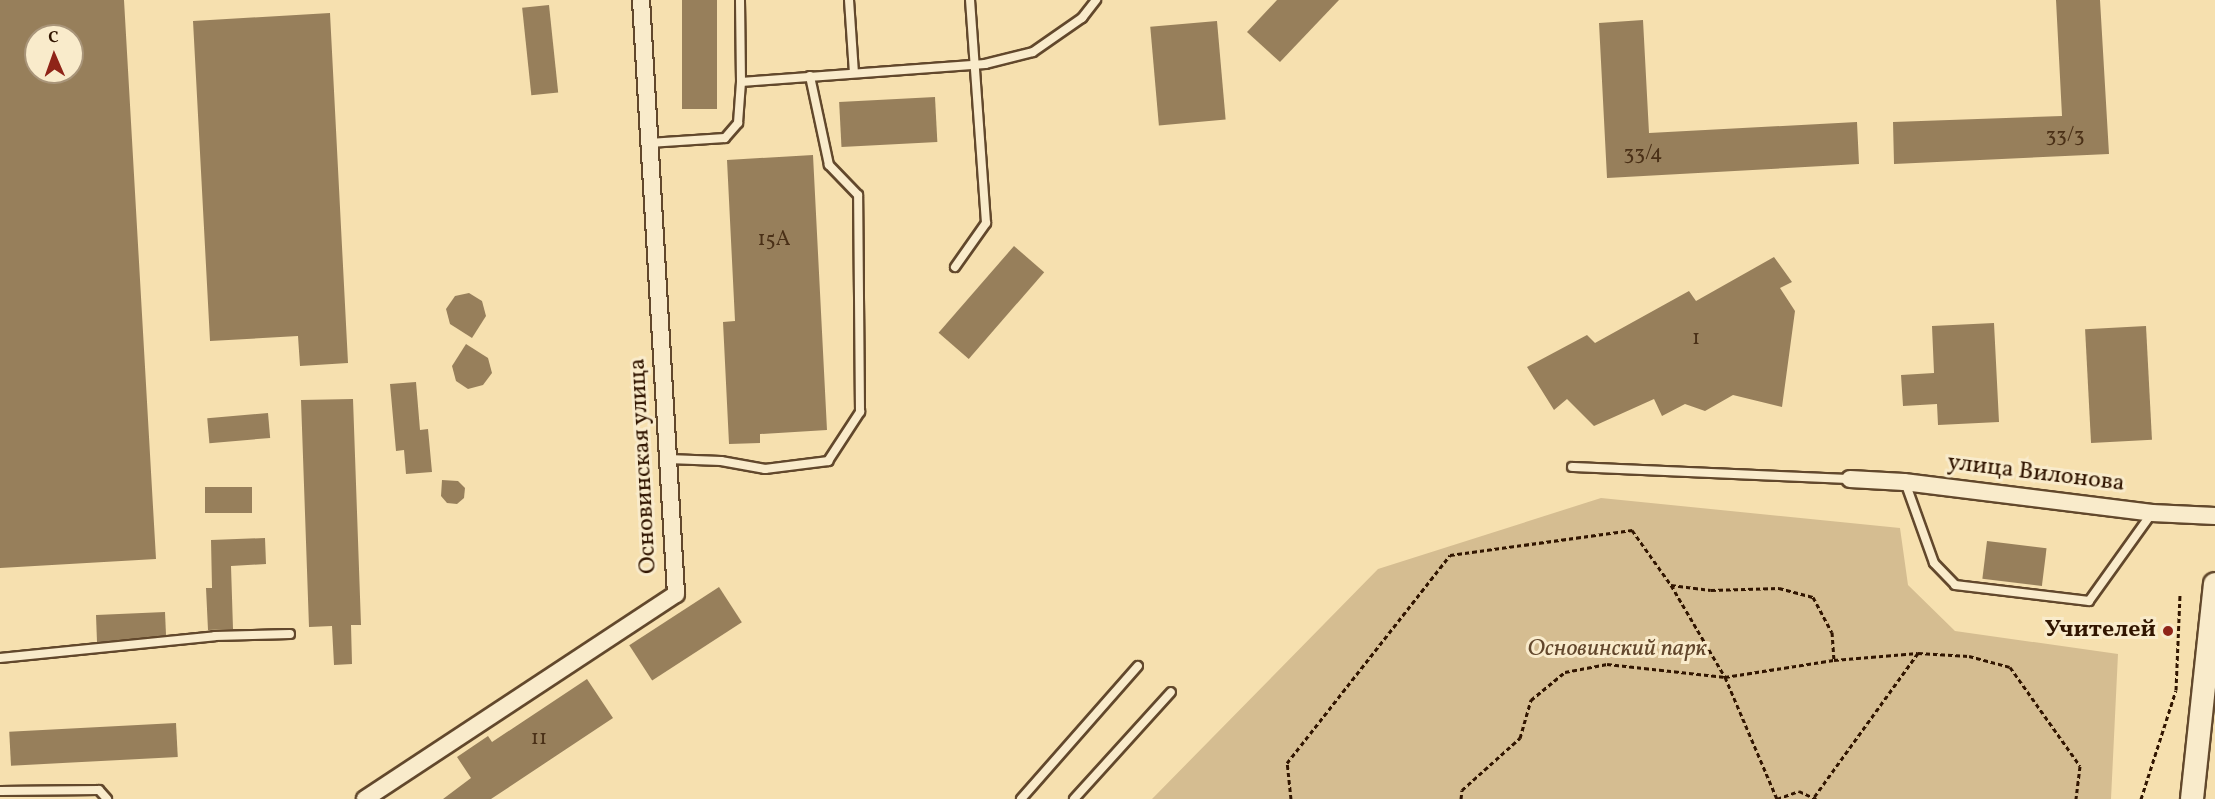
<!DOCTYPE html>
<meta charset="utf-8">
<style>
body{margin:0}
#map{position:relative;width:2215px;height:799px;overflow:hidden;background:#f6e0af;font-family:Vollkorn,serif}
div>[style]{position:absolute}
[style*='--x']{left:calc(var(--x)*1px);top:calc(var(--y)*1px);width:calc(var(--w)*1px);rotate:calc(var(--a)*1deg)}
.green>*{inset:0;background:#d5bd91}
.building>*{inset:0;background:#977f5b;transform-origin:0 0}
.path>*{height:3px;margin-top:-1.5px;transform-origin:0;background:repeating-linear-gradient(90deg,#311500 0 4.5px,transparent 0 7.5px)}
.roads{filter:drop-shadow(2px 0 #62482c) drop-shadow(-2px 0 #62482c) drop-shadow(0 2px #62482c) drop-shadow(0 -2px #62482c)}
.service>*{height:8px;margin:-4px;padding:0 4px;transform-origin:4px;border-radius:4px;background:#f9ebcb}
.minor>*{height:16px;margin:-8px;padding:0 8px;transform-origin:8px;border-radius:8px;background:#f9ebcb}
.secondary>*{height:22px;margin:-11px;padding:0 11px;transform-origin:11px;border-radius:11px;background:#f9ebcb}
.dots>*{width:16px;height:16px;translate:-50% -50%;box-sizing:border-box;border:3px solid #f9ebcb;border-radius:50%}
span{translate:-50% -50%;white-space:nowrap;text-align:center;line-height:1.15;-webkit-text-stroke:6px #f9ebcb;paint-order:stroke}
.number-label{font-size:21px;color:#4a3017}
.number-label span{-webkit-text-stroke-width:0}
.street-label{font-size:24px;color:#311500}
.poi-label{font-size:24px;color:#311500;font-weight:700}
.right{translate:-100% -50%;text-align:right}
.park-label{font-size:24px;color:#62472c;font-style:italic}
.north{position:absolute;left:24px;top:24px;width:60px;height:60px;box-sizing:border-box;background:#f9ebcb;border:2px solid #a9957a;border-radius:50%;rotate:358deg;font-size:16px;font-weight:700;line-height:24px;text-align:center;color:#311500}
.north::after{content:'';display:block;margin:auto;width:21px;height:27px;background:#8f2418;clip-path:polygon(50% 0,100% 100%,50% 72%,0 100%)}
</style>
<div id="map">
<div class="green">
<div style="clip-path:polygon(1601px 498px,1900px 528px,1908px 585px,1955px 631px,2118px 654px,2111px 799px,1152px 799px,1378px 569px)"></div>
</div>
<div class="building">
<div style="clip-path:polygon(evenodd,0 0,124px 0,156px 559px,0 568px,0 0,36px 36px,72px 36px,72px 72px,36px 72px,36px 36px)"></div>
<div style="left:682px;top:0;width:35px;height:109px"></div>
<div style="clip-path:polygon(1277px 0,1339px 0,1280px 62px,1247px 32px)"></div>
<div style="clip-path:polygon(2056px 0,2100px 0,2109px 154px,1894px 164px,1893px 122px,2062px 116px)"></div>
<div style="left:549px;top:5px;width:88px;height:27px;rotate:84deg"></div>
<div style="clip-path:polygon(330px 13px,348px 363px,300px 366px,298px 336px,210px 341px,193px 21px)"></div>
<div style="clip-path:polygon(1643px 20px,1649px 133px,1857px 122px,1859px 164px,1607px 178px,1599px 23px)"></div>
<div style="left:1217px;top:21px;width:99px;height:67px;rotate:85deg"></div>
<div style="left:935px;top:97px;width:45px;height:96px;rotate:87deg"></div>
<div style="clip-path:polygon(813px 155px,827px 430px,760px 434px,760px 443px,729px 444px,723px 322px,735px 321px,727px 160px)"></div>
<div style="left:1014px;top:246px;width:40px;height:115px;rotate:41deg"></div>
<div style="clip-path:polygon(1774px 257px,1792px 282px,1780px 288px,1795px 311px,1782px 407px,1733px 395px,1705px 411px,1685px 404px,1662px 416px,1654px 399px,1594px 426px,1567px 399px,1554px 410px,1527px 367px,1587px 335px,1595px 343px,1689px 291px,1696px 301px)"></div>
<div style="clip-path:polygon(469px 293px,482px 301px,486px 316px,472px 338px,450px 324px,446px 309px,455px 296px)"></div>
<div style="clip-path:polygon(1994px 323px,1999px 422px,1938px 425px,1937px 404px,1903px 406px,1901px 375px,1934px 373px,1932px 326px)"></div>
<div style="left:2146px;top:326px;width:114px;height:61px;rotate:87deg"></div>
<div style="clip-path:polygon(466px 344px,488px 358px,492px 373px,483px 385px,468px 389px,456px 381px,452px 366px)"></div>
<div style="clip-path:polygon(416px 382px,420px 430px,428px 429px,432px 472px,406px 474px,404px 450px,396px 451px,390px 384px)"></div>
<div style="clip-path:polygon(353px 399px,361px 625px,351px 625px,352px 664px,334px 665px,332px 626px,309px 627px,301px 400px)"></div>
<div style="left:268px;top:413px;width:25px;height:61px;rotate:85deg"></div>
<div style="clip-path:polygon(442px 480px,458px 481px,465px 488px,464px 498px,457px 504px,447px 503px,441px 496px)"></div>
<div style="left:252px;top:487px;width:26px;height:47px;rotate:90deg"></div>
<div style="clip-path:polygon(265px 538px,266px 564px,231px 566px,233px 629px,208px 630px,206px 588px,212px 588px,211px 540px)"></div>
<div style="left:1987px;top:541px;width:60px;height:38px;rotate:7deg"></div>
<div style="left:719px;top:587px;width:42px;height:107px;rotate:57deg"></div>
<div style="clip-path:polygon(165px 612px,166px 635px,97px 642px,96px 615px)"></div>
<div style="clip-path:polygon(587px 679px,613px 718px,491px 799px,443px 799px,471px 778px,457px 757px,488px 736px,492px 742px)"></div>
<div style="left:176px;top:723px;width:34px;height:167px;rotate:87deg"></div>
</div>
<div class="path">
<div style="--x:1671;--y:585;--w:40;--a:7.1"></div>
<div style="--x:1711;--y:590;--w:68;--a:-1.7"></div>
<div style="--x:1779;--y:588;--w:35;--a:15"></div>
<div style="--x:1813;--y:597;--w:40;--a:62"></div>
<div style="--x:1832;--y:632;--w:28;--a:86"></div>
<div style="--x:1918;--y:653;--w:51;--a:3.4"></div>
<div style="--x:1969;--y:656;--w:42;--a:15"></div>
<div style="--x:2010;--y:667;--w:121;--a:54.7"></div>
<div style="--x:2080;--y:766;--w:33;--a:97"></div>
<div style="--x:1291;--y:799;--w:36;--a:-96"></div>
<div style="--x:1287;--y:763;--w:264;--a:-51.9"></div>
<div style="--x:1450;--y:555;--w:184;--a:-7.8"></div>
<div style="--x:1632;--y:530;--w:67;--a:54.7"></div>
<div style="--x:1671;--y:585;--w:107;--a:59.6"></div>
<div style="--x:1725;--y:677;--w:133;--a:66.9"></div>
<div style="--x:1461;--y:799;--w:9;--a:-84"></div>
<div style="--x:1462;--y:790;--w:78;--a:-41.9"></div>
<div style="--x:1520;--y:738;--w:40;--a:-74"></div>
<div style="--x:1531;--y:700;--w:44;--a:-39.5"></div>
<div style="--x:1565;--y:672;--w:43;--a:-10.8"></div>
<div style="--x:1607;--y:664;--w:119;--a:6.3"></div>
<div style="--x:1725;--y:677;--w:110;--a:-8.9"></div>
<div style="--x:1834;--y:660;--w:84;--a:-4.8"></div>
<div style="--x:1918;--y:653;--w:178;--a:125.8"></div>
<div style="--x:1777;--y:799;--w:23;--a:-20"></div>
<div style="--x:1799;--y:791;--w:19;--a:25"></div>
<div style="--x:2141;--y:799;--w:114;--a:-72.2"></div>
<div style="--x:2176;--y:690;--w:97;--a:-87.6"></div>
</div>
<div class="roads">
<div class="service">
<div style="--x:740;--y:0;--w:82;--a:89.3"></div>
<div style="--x:849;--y:0;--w:73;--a:86.1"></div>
<div style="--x:649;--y:143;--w:76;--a:-3.8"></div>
<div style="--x:725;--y:138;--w:20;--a:-49"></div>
<div style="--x:738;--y:123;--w:41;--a:-85.8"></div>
<div style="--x:741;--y:82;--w:245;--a:-4.2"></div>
<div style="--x:985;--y:64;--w:49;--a:-14"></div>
<div style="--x:1033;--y:52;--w:60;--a:-34.8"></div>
<div style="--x:1082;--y:18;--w:23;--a:-52"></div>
<div style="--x:955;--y:267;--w:54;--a:-54.8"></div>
<div style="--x:986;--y:223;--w:224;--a:-94.1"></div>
<div style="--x:668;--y:459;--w:53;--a:2.2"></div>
<div style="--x:721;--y:461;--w:45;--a:10.3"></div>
<div style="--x:765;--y:469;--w:64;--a:-7.2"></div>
<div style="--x:828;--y:461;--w:59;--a:-56.9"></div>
<div style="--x:860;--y:412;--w:217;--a:-90.5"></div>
<div style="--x:858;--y:195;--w:42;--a:-134"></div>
<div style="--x:829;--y:165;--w:91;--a:-102.1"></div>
<div style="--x:1572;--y:467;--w:278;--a:2.5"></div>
<div style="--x:1905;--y:482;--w:86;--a:70.3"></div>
<div style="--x:1934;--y:563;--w:30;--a:46"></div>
<div style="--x:1955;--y:585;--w:135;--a:6.8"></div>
<div style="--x:2089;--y:601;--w:108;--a:-54.4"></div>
<div style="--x:0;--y:658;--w:216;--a:-5.8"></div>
<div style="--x:215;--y:636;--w:75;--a:-1.5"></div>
<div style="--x:0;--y:791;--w:99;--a:-0.6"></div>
<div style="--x:99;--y:790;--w:12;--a:48"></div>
<div style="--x:1021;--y:799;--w:177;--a:-48.7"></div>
<div style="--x:1074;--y:799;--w:144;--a:-47.8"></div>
</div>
<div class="minor">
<div style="--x:1850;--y:479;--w:54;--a:3.2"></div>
<div style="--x:1904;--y:482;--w:250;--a:7.1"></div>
<div style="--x:2152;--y:513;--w:63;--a:2.7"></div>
<div style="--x:365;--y:799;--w:372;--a:-33.4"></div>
<div style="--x:676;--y:594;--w:595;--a:-93.37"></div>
</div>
<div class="secondary">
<div style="--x:2192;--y:799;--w:216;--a:-83.9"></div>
</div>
</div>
<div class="dots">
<div style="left:2168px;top:631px;background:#8f2418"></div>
</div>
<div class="number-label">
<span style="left:2065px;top:136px">33/3</span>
<span style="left:1643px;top:154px">33/4</span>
<span style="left:774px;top:240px">15А</span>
<span style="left:1696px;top:339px">1</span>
<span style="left:539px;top:739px">11</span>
</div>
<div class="street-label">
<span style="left:644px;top:466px;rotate:-93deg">Основинская улица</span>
<span style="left:2036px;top:474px;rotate:7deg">улица Вилонова</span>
</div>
<div class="poi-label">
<span class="right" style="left:2156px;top:631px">Учителей</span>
</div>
<div class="park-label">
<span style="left:1617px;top:650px">Основинский парк</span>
</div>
<div class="north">С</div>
</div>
